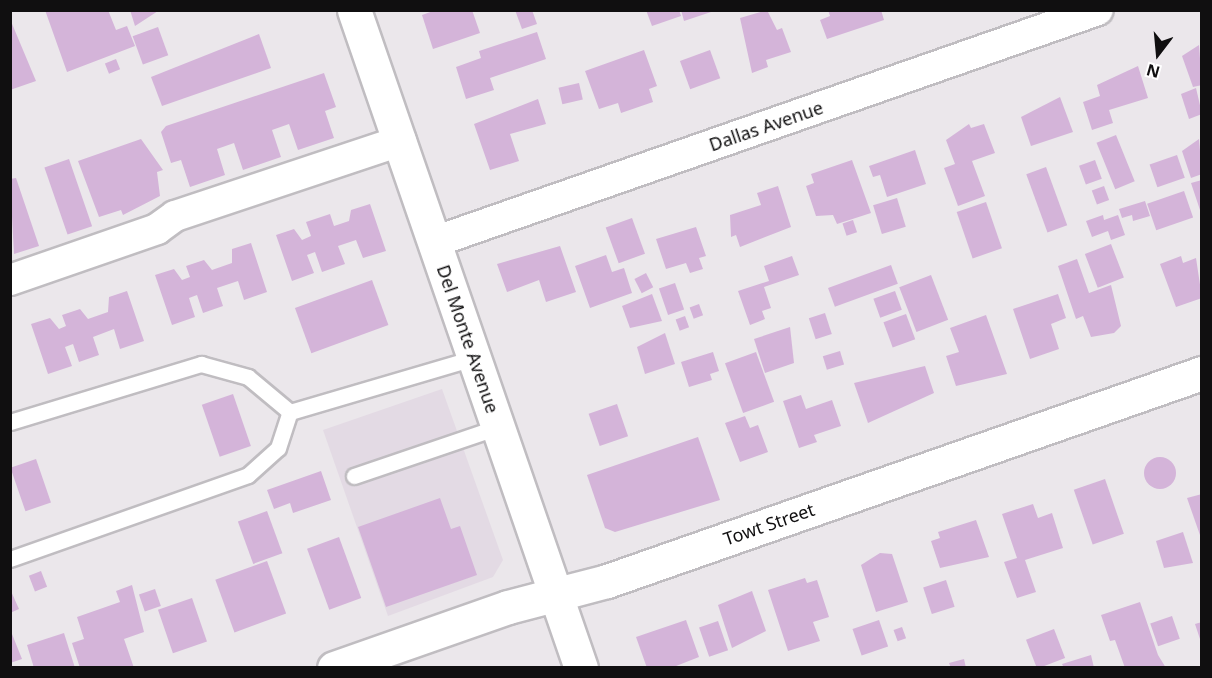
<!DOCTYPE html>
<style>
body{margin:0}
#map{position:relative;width:1212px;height:678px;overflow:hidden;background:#ebe7eb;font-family:"Noto Sans",sans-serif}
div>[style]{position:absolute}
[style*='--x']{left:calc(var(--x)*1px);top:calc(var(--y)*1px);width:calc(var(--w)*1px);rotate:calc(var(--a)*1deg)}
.built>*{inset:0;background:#e3dae4}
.building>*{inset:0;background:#d4b4d9;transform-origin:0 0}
.round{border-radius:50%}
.roads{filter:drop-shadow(2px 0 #c0bdc1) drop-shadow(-2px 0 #c0bdc1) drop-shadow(0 2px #c0bdc1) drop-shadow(0 -2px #c0bdc1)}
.service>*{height:15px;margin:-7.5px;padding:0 7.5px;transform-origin:7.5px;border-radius:7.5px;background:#fff}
.minor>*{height:30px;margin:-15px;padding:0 15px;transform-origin:15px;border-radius:15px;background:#fff}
.tertiary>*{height:33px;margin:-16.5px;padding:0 16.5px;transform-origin:16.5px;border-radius:16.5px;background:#fff}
span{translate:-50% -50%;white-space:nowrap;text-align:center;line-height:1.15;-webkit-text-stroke:6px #fff;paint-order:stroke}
.street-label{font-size:18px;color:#100f10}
.frame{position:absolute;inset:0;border:12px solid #100f10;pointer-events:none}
.north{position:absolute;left:1128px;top:24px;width:60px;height:60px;-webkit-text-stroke:4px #fff;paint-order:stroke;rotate:196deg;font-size:16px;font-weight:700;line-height:24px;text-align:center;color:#100f10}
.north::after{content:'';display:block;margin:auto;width:21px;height:27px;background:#100f10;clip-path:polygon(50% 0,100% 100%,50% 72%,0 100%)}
</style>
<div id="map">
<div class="built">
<div style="clip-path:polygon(442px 389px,503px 560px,493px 577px,388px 616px,323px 430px)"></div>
</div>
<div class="building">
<div style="clip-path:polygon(45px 10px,108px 10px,116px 30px,127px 26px,135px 46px,67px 72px)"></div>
<div style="clip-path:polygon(130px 10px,158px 10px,158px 11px,135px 26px)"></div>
<div style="clip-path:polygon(436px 10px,472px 10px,480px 33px,433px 49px,422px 15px)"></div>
<div style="clip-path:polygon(515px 10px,532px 10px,537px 24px,522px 29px)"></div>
<div style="clip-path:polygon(646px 10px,679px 10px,681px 16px,652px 26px)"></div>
<div style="clip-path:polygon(681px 10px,714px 10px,714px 11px,684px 21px)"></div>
<div style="clip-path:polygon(767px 10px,777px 30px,782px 28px,791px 52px,766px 60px,768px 67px,752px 73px,740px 18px)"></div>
<div style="clip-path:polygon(828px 10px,881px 10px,884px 20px,827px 39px,820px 20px,830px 16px)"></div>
<div style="clip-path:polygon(10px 19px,36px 81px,10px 90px)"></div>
<div style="left:158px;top:27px;width:30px;height:27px;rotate:70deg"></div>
<div style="clip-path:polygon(537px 32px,546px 59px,490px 78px,494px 90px,466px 99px,456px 67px,481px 58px,479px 51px)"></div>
<div style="clip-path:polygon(259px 34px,271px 68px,162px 106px,151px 77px)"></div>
<div style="clip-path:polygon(1199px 45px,1202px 85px,1193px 87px,1182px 56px)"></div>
<div style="clip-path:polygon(644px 50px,657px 86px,649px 89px,653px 102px,621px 113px,618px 103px,599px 109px,585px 71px)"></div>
<div style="left:710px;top:50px;width:30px;height:32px;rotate:70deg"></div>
<div style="left:116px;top:59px;width:11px;height:12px;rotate:68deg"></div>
<div style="clip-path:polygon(1138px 66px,1148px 98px,1109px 110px,1113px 123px,1092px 130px,1083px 102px,1100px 96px,1097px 85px)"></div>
<div style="clip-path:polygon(324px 73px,336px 107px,325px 111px,334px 138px,298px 150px,289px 124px,272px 130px,281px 157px,243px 170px,234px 143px,217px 149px,225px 175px,190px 187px,181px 160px,171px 163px,161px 132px,166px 126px)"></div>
<div style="left:579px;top:83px;width:17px;height:21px;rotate:77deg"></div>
<div style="clip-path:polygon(1196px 88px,1202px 114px,1189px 119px,1181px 94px)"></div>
<div style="clip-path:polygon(1060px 97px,1073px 132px,1031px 146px,1021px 117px)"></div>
<div style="clip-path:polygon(538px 99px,546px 124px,510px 134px,519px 161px,490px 170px,474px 124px)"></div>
<div style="clip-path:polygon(969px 124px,971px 128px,984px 124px,995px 153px,972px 161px,985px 196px,958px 206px,944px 168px,955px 164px,946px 140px)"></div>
<div style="left:1116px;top:135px;width:50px;height:21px;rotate:68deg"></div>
<div style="clip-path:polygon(141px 139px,163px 170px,157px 172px,160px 196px,123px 215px,121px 210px,99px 217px,78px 161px)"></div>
<div style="clip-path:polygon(1199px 139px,1202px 174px,1191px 178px,1182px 151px)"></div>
<div style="clip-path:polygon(915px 150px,926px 184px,887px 197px,880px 175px,873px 177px,869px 166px)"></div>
<div style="left:1177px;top:155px;width:24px;height:29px;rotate:71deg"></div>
<div style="left:69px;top:159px;width:71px;height:26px;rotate:71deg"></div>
<div style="clip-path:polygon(852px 160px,871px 213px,837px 224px,833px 215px,816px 216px,806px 186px,814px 183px,811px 174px)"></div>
<div style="left:1095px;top:160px;width:20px;height:17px;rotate:70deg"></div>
<div style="left:1046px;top:167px;width:62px;height:21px;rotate:70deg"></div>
<div style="clip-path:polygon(16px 178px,39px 246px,14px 254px,10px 179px)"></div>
<div style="clip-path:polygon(1202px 180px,1202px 213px,1201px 213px,1191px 183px)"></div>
<div style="clip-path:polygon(778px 186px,791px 227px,740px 247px,736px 235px,731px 237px,730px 215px,761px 205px,757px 193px)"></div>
<div style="left:1104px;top:186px;width:15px;height:13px;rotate:70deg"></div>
<div style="left:1184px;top:191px;width:28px;height:39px;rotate:71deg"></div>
<div style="left:897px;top:198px;width:30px;height:25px;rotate:73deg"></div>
<div style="clip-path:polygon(1145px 201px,1150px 216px,1133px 221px,1132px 215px,1122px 218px,1119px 209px)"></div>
<div style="left:986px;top:202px;width:49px;height:31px;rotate:71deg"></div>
<div style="clip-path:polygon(370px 204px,386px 251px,363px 258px,356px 240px,338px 246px,345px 264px,322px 272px,315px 252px,307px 255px,314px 273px,292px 281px,276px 235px,294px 229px,302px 240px,311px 236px,306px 222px,330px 214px,334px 226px,349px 221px,351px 210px)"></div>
<div style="clip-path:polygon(1103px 215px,1104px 220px,1118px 215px,1125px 235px,1111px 240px,1108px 231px,1092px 237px,1086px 221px)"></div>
<div style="left:632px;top:218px;width:38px;height:28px;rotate:70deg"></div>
<div style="left:853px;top:220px;width:13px;height:11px;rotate:72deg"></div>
<div style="clip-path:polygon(696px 227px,706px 256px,699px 258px,703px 269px,690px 273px,686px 263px,666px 269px,656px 239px)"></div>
<div style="clip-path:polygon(251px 243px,267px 292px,244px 300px,238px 281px,217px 288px,223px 306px,203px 313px,197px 295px,189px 298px,195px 317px,172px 325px,155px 275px,174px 269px,182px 280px,190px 277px,186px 266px,204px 260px,212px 270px,232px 263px,232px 249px)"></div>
<div style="left:1111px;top:244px;width:36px;height:28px;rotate:69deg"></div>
<div style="clip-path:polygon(560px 246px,576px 292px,546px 302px,539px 280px,507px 292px,497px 264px)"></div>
<div style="clip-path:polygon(606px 255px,612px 272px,624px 268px,632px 293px,590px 308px,575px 266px)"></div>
<div style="clip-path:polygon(792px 256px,799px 275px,764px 287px,771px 308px,762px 311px,765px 319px,750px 325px,738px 291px,769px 281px,764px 266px)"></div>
<div style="clip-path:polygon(1181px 256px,1183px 263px,1196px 258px,1202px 298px,1176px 307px,1160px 264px)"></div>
<div style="clip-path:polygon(1077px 259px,1089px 293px,1111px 285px,1121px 326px,1114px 333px,1091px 337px,1083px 316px,1076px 319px,1058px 266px)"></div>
<div style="left:891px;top:265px;width:20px;height:67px;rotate:70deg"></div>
<div style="left:646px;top:273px;width:16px;height:13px;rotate:63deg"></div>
<div style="left:931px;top:275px;width:48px;height:34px;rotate:69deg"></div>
<div style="left:372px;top:280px;width:48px;height:82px;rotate:70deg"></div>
<div style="left:675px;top:283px;width:28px;height:17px;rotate:71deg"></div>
<div style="clip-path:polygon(127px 291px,144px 341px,120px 349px,114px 329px,93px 337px,99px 355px,79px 362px,73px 344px,65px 347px,72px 366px,48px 374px,31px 324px,50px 318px,59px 329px,66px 326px,62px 315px,80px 309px,88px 319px,108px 312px,109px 297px)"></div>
<div style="left:895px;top:291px;width:20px;height:23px;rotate:70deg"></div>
<div style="clip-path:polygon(652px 294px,662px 321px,630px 328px,622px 306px)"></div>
<div style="clip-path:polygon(1058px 294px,1066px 318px,1051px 324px,1059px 349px,1030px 359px,1013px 309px)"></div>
<div style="left:699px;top:304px;width:12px;height:10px;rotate:70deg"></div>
<div style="left:825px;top:313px;width:22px;height:17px;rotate:72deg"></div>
<div style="left:906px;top:314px;width:27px;height:24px;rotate:70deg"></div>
<div style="clip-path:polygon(986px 315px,1007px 374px,956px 386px,946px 356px,959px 352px,950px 328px)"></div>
<div style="left:685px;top:316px;width:12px;height:10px;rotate:70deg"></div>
<div style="clip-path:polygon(790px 327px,794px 363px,765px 373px,754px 339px)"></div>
<div style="clip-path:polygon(665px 333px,675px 364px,645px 374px,637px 347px)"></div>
<div style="left:840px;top:351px;width:14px;height:18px;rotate:73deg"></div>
<div style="clip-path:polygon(713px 352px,719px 371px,710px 374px,712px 380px,689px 387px,681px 362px)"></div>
<div style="left:756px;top:352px;width:53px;height:33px;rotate:70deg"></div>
<div style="clip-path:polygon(925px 366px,934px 393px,868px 423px,854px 383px)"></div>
<div style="left:233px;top:394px;width:55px;height:33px;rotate:71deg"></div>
<div style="clip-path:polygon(801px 395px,806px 409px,832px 400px,841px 426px,814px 435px,817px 442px,799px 448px,783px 401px)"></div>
<div style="left:617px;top:404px;width:34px;height:30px;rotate:71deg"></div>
<div style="clip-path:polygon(745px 416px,750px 428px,758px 425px,768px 452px,740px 462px,725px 423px)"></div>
<div style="clip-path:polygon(698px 437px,720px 500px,615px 532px,605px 528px,587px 475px)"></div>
<div class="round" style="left:1144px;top:457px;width:32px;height:32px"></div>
<div style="left:36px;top:459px;width:46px;height:27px;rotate:71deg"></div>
<div style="clip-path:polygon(321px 471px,331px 500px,293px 513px,290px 503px,274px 509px,267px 490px)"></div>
<div style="left:1105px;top:479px;width:58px;height:33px;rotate:71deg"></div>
<div style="clip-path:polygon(1202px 494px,1202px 538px,1201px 538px,1187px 498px)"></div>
<div style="clip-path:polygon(440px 498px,451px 529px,460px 526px,477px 575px,386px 607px,358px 527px)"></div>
<div style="clip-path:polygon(1033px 504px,1038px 518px,1052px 513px,1063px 548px,1025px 560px,1036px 592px,1017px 598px,1004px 562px,1017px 558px,1002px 514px)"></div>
<div style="left:267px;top:511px;width:45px;height:31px;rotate:70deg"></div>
<div style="clip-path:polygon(976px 520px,989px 557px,940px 568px,931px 541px,940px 538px,938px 532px)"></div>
<div style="clip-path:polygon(1183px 532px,1193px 563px,1164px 568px,1156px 541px)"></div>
<div style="left:339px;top:537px;width:65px;height:34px;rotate:70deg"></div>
<div style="clip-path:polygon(880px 553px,892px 554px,908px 602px,876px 612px,861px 565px)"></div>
<div style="left:267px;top:561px;width:56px;height:55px;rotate:70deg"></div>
<div style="left:41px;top:571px;width:17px;height:13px;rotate:69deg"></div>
<div style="clip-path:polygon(805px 578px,807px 583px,817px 580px,829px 617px,813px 622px,820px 641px,788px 651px,768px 590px)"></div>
<div style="left:946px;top:580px;width:28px;height:24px;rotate:72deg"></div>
<div style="clip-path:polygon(132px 585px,144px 632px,124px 639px,134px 668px,80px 668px,72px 643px,84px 639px,77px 617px,120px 602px,116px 591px)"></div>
<div style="clip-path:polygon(10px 589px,19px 609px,10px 613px)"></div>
<div style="left:155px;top:589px;width:18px;height:17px;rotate:71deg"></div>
<div style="clip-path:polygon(752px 591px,766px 631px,732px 648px,718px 605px)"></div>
<div style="left:192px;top:598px;width:46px;height:36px;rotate:71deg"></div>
<div style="clip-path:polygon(1140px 602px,1158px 655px,1166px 668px,1125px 668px,1115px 640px,1110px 641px,1101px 615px)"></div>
<div style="left:1172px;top:616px;width:24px;height:23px;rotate:71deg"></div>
<div style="clip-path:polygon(686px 620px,699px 657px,671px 668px,647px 668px,636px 637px)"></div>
<div style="left:879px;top:620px;width:28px;height:28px;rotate:71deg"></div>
<div style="left:718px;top:621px;width:31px;height:20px;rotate:71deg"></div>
<div style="clip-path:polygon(1202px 622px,1202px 642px,1201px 642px,1195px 624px)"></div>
<div style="left:902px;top:627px;width:12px;height:9px;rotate:70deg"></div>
<div style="clip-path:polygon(10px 629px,22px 659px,10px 663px)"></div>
<div style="left:1054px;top:629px;width:31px;height:30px;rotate:69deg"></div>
<div style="clip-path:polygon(64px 633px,75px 668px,34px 668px,27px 645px)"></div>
<div style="clip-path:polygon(1091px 655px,1094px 668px,1064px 668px,1062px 664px)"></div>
<div style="clip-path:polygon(964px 659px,966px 668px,951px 668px,949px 663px)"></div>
</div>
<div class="roads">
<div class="service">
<div style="--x:290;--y:412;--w:191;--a:-16.4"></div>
<div style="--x:10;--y:422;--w:200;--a:-16.9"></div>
<div style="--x:201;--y:364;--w:49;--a:15.5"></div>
<div style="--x:248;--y:377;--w:55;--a:39.8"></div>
<div style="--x:354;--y:476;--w:152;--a:-18.8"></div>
<div style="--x:10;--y:559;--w:252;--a:-19.4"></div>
<div style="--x:248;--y:475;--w:40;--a:-42"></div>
<div style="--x:278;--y:448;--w:38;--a:-72"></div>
</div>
<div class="minor">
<div style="--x:434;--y:242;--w:703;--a:-19.26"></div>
<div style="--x:10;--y:280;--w:156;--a:-19.1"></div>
<div style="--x:157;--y:229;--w:22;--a:-36"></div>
<div style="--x:175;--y:216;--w:238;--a:-18.4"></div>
</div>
<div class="tertiary">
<div style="--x:354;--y:10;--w:696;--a:70.97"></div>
<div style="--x:334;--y:668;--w:184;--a:-19.3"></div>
<div style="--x:508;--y:607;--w:102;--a:-14.7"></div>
<div style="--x:607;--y:581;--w:630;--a:-19.27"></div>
</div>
</div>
<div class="street-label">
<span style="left:766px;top:126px;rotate:-19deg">Dallas Avenue</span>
<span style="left:468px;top:339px;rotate:71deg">Del Monte Avenue</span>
<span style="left:769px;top:524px;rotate:-19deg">Towt Street</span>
</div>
<div class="frame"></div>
<div class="north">N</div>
</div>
